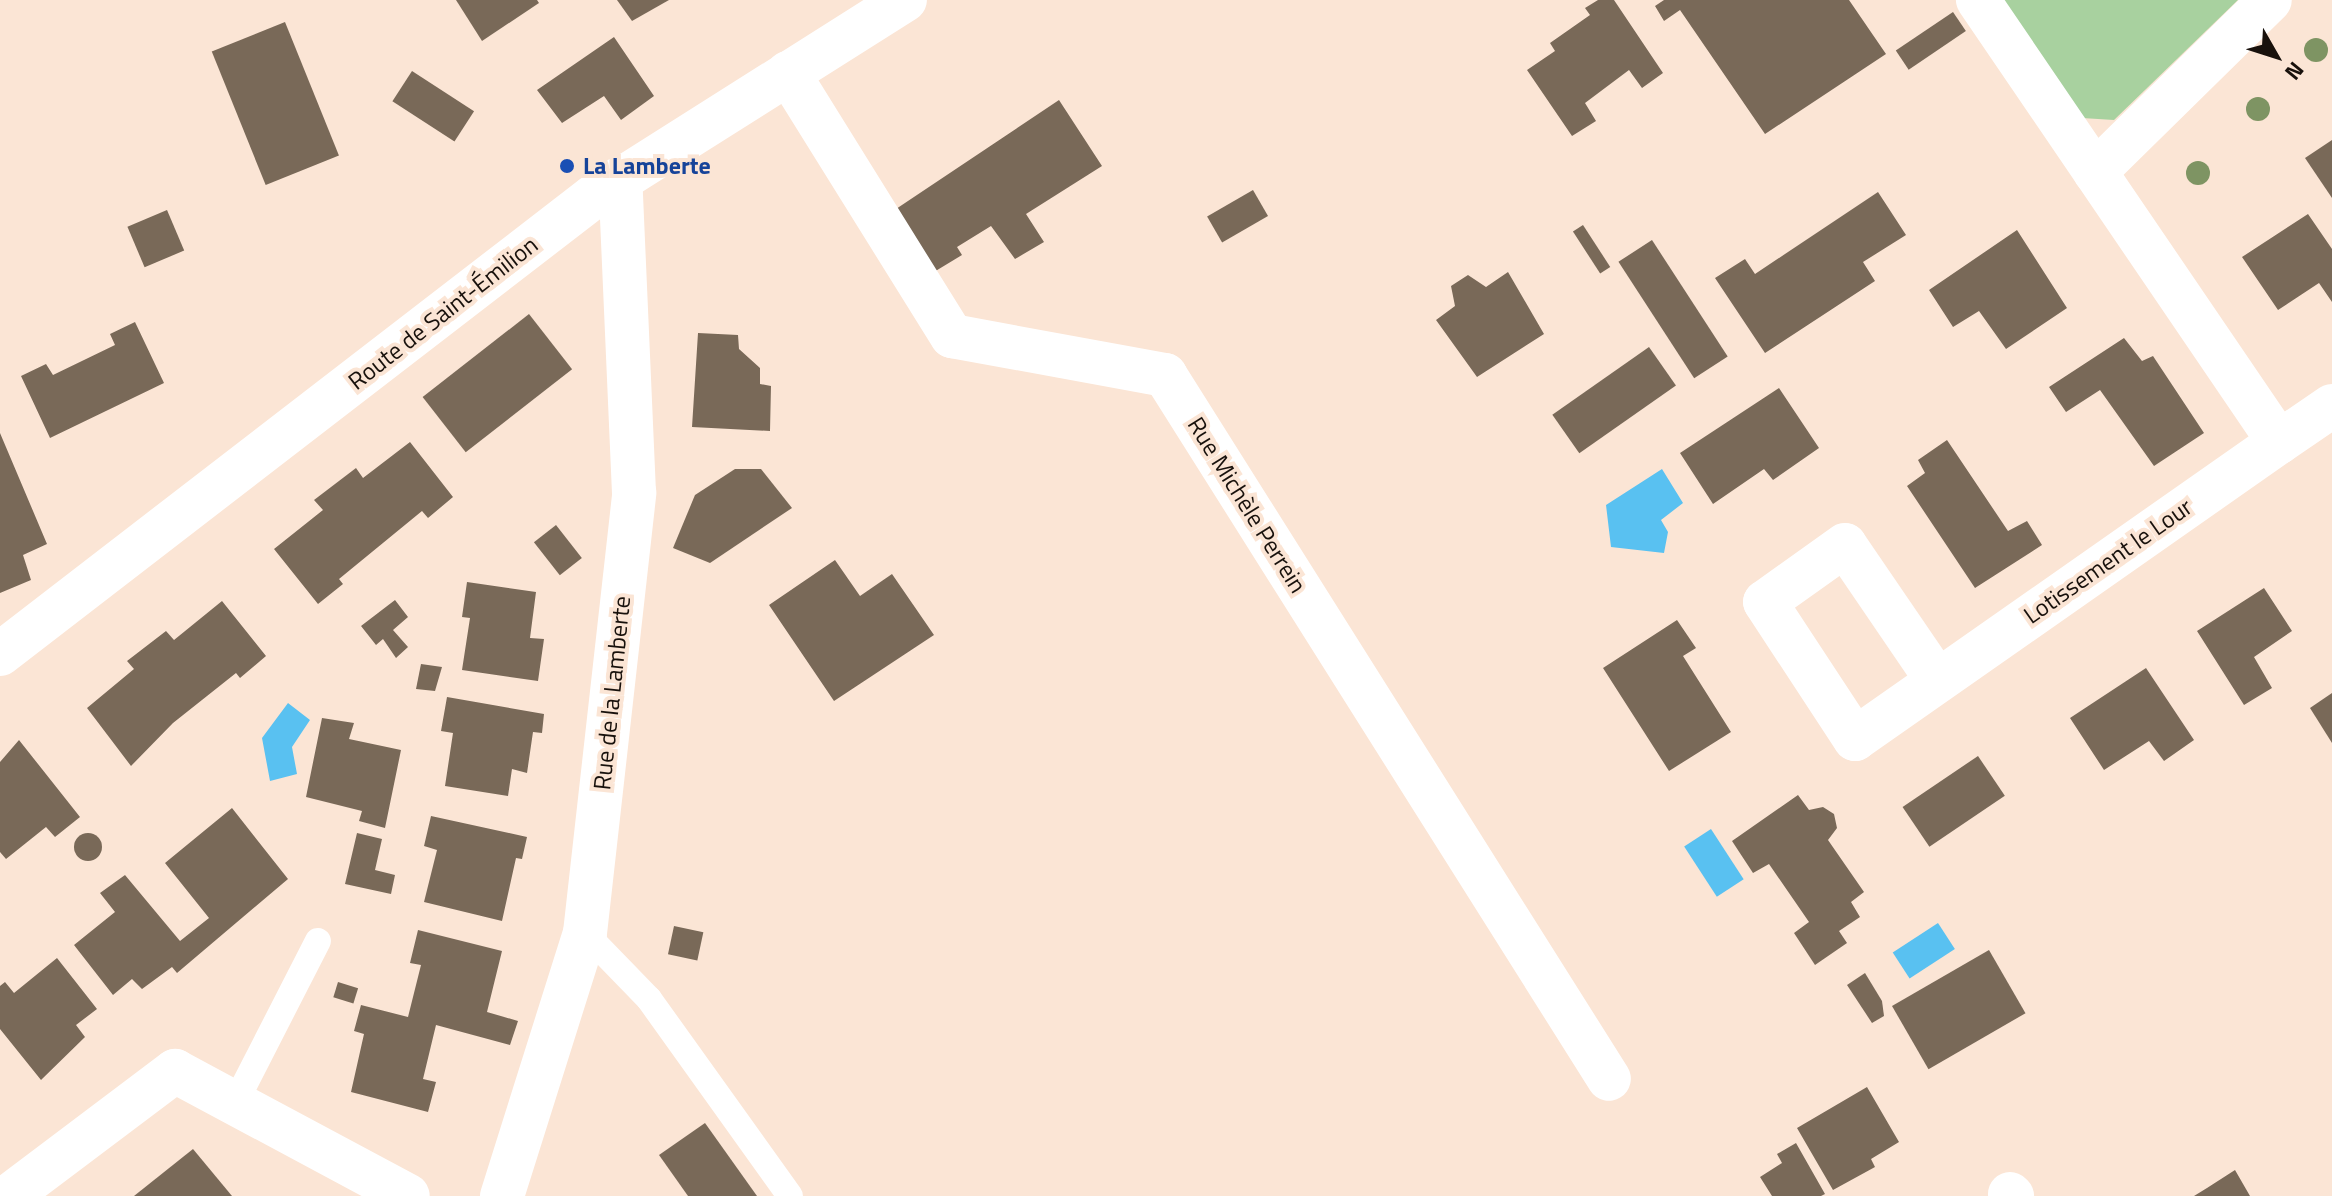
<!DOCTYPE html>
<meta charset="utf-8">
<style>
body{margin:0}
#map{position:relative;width:2332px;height:1196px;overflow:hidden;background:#fbe5d5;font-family:"Titillium Web",sans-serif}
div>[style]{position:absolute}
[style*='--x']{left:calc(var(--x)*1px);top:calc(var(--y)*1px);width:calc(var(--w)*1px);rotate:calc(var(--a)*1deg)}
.green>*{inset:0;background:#a8d19f}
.water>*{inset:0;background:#59c1f1;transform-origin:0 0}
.building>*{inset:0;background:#796958;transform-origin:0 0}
.round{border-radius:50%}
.lane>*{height:26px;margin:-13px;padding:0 13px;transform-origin:13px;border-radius:13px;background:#fff}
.street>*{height:44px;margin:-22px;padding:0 22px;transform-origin:22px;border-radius:22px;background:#fff}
.secondary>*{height:44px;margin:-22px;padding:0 22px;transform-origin:22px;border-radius:22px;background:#fff}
.trees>*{width:24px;height:24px;margin:-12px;border-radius:50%;background:#7e9463}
.dots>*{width:22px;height:22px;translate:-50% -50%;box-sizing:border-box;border:4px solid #fbe5d5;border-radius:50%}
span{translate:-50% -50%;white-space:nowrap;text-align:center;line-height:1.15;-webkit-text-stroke:8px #fbe5d5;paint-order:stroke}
.transit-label{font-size:24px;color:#164399;font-weight:700}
.left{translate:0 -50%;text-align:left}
.street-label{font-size:24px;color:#18110c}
.north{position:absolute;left:2236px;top:16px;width:80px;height:80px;-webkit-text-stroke:6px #fbe5d5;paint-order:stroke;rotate:129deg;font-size:22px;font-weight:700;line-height:32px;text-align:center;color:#18110c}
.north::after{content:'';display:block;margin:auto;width:28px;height:36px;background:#18110c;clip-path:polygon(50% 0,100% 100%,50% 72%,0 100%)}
</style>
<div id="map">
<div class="green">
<div style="clip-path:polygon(2001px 0,2238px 0,2114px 120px,2082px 118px)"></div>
</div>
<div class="water">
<div style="clip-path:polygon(1662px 469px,1683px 503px,1661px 520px,1668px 532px,1664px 553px,1611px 547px,1606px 505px)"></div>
<div style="clip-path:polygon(288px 703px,310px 720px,292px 747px,297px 774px,270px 781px,262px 738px)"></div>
<div style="left:1711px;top:829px;width:60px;height:32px;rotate:57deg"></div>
<div style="left:1938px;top:923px;width:31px;height:54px;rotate:57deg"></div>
</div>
<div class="building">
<div style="clip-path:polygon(456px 0,537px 0,539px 3px,482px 41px)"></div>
<div style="clip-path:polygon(617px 0,669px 0,632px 21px)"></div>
<div style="clip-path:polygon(1598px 0,1614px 0,1663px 73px,1642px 88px,1629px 70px,1585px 103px,1596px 121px,1572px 136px,1527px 70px,1555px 51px,1550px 43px,1590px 15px,1585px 8px)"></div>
<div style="clip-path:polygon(1664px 0,1849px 0,1886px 54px,1765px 134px,1680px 10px,1664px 21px,1655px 6px)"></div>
<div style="left:1953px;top:12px;width:23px;height:69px;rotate:56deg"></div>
<div style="left:285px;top:22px;width:144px;height:79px;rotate:68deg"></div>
<div style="clip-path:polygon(614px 37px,654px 96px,621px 120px,604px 96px,562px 123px,537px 90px)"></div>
<div style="left:412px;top:71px;width:74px;height:36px;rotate:33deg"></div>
<div style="clip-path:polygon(1059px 100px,1102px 166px,1026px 214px,1044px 242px,1015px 259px,991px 226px,957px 247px,962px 255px,929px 275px,890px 213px)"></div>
<div style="clip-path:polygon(2332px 140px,2332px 198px,2305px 158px)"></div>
<div style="left:1253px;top:190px;width:30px;height:53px;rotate:60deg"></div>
<div style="clip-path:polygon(1878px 192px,1906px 235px,1863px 262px,1875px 281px,1765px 353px,1715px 278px,1745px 259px,1755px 274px)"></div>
<div style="left:167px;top:210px;width:44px;height:43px;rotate:67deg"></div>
<div style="clip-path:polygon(2308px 214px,2332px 249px,2332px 302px,2319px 283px,2278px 310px,2242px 257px)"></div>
<div style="left:1583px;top:225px;width:50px;height:12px;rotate:57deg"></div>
<div style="clip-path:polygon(2017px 230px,2067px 308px,2006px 349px,1979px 311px,1953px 327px,1929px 290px)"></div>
<div style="left:1652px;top:240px;width:139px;height:40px;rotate:57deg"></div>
<div style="clip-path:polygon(1508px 272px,1544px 334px,1477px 377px,1436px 320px,1455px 306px,1451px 286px,1468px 275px,1486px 287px)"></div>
<div style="left:529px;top:314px;width:70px;height:135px;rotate:52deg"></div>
<div style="clip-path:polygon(135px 322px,164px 383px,50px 438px,21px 376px,46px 364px,53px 375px,115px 345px,110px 334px)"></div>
<div style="clip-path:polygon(698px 333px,738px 335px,739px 349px,760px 368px,760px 384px,771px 386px,770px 431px,692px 427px)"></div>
<div style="clip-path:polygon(2124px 338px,2142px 361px,2153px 356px,2204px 433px,2154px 466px,2100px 390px,2066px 412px,2049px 387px)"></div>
<div style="left:1649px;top:347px;width:47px;height:118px;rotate:55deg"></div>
<div style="clip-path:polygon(1779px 388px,1819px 448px,1773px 480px,1764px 469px,1713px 504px,1680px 453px)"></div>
<div style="clip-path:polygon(0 433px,47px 544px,23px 555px,31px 580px,0 593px)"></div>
<div style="clip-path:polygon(1947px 440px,2008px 531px,2027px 521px,2042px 545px,1975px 588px,1907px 486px,1925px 473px,1918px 460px)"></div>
<div style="clip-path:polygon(410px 442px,453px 497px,428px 518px,422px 511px,339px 579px,343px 584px,318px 604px,274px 549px,323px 510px,314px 500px,356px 468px,363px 478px)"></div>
<div style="clip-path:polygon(735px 469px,761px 469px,792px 508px,710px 563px,673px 548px,695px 495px)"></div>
<div style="left:556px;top:525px;width:42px;height:28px;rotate:52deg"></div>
<div style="clip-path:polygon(835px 560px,860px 596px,892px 574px,934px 635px,834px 701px,769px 605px)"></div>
<div style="clip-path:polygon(467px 582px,536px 592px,530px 638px,544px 639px,538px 681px,462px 670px,470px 618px,462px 617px)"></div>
<div style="clip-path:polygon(2264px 588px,2292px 631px,2254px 657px,2272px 688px,2244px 705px,2197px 631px)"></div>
<div style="clip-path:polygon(395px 600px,408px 617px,393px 630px,408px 647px,396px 658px,383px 639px,376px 645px,361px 626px)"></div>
<div style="clip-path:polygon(222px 601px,266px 656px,240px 678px,236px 673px,173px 723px,131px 766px,87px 708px,134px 669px,127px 661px,166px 631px,174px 640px)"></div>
<div style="clip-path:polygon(1677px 620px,1696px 648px,1683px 656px,1731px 732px,1669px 771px,1603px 668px)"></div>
<div style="clip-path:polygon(421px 664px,442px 667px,435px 691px,416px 689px)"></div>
<div style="clip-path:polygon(2146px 668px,2194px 740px,2164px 761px,2149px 741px,2104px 770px,2070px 718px)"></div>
<div style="clip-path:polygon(2332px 693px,2332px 743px,2310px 708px)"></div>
<div style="clip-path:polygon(447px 697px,544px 714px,542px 733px,533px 732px,527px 773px,512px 769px,508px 796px,445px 786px,453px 733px,441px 731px)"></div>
<div style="clip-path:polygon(322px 718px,354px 723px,349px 739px,401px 750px,385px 828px,359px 821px,362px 811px,306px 797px)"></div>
<div style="clip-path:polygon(19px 740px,80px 817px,55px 837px,46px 827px,6px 859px,0 852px,0 762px)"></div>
<div style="left:1978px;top:756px;width:48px;height:91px;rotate:56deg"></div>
<div style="clip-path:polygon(1798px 795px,1809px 810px,1823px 807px,1834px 814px,1837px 828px,1828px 840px,1864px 892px,1851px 902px,1860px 917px,1839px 931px,1847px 943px,1815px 965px,1794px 933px,1809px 922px,1769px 864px,1753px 873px,1732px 841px)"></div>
<div style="clip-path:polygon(232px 808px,288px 879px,177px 973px,172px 967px,142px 989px,132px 979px,113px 995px,74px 945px,115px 912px,100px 893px,125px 875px,180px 941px,209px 918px,165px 863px)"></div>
<div style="clip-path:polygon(431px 816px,527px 837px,522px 859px,516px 858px,502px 921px,424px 902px,437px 850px,424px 846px)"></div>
<div class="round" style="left:74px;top:833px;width:28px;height:28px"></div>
<div style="clip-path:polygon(357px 833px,382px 839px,375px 870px,395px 875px,391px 894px,345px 884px)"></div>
<div style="left:674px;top:926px;width:30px;height:29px;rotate:12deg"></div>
<div style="clip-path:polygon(418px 930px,502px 951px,487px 1012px,518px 1021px,510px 1045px,436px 1025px,423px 1079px,436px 1082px,428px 1112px,351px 1092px,364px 1034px,354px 1031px,361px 1005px,408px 1017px,421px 965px,410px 963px)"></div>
<div style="left:1989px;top:950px;width:73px;height:112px;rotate:60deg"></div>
<div style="clip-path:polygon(57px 958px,97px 1009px,76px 1025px,85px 1037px,41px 1080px,0 1029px,0 986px,5px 982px,14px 993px)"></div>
<div style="clip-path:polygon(1865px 973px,1882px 1001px,1884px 1016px,1872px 1023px,1847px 985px)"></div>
<div style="left:338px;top:982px;width:21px;height:16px;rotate:17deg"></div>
<div style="clip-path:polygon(1867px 1087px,1899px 1142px,1871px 1159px,1875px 1167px,1833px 1190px,1797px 1128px)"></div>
<div style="clip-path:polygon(705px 1123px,757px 1196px,688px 1196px,659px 1155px)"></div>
<div style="clip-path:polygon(1796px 1143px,1825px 1194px,1821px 1196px,1772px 1196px,1760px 1177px,1782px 1163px,1777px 1154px)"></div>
<div style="clip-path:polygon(193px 1149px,232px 1196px,134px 1196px)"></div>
<div style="clip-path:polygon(2235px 1170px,2250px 1196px,2194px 1196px,2207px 1188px)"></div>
</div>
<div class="lane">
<div style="--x:585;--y:933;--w:92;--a:45.9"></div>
<div style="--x:649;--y:999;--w:242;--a:54.4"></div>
<div style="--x:235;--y:1103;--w:182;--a:-62.9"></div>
</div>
<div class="street">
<div style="--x:788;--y:73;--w:310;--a:58.1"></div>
<div style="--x:952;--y:336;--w:217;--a:10.4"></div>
<div style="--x:1165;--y:375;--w:832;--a:57.76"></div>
<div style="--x:2095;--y:172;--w:245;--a:-44.5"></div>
<div style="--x:2279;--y:442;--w:64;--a:-34.2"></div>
<div style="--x:1937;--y:680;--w:163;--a:-124.3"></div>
<div style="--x:1845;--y:545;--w:98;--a:144.5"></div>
<div style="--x:1765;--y:602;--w:164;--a:56.7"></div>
<div style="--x:1855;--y:739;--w:518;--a:-35.01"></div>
<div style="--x:2279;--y:442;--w:535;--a:-124.25"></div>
<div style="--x:2010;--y:1194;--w:3;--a:45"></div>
<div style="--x:9;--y:1196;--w:208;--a:-37"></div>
<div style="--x:175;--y:1071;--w:264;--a:28.2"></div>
<div style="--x:502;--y:1196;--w:276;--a:-72.5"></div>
<div style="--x:585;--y:933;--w:443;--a:-83.6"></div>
<div style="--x:634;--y:493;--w:315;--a:-92.5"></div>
</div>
<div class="secondary">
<div style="--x:0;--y:654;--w:749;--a:-37.62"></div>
<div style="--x:593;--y:197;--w:369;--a:-32.3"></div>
</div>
<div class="trees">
<div style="left:2316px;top:50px"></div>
<div style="left:2258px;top:109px"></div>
<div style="left:2198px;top:173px"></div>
</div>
<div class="dots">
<div style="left:567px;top:166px;background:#1a4fb4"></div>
</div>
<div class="transit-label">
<span class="left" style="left:583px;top:166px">La Lamberte</span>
</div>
<div class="street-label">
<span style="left:443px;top:313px;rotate:-38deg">Route de Saint-Émilion</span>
<span style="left:1247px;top:505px;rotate:58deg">Rue Michèle Perrein</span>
<span style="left:2108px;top:561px;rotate:-35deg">Lotissement le Lour</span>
<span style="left:612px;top:693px;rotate:-84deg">Rue de la Lamberte</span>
</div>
<div class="north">N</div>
</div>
